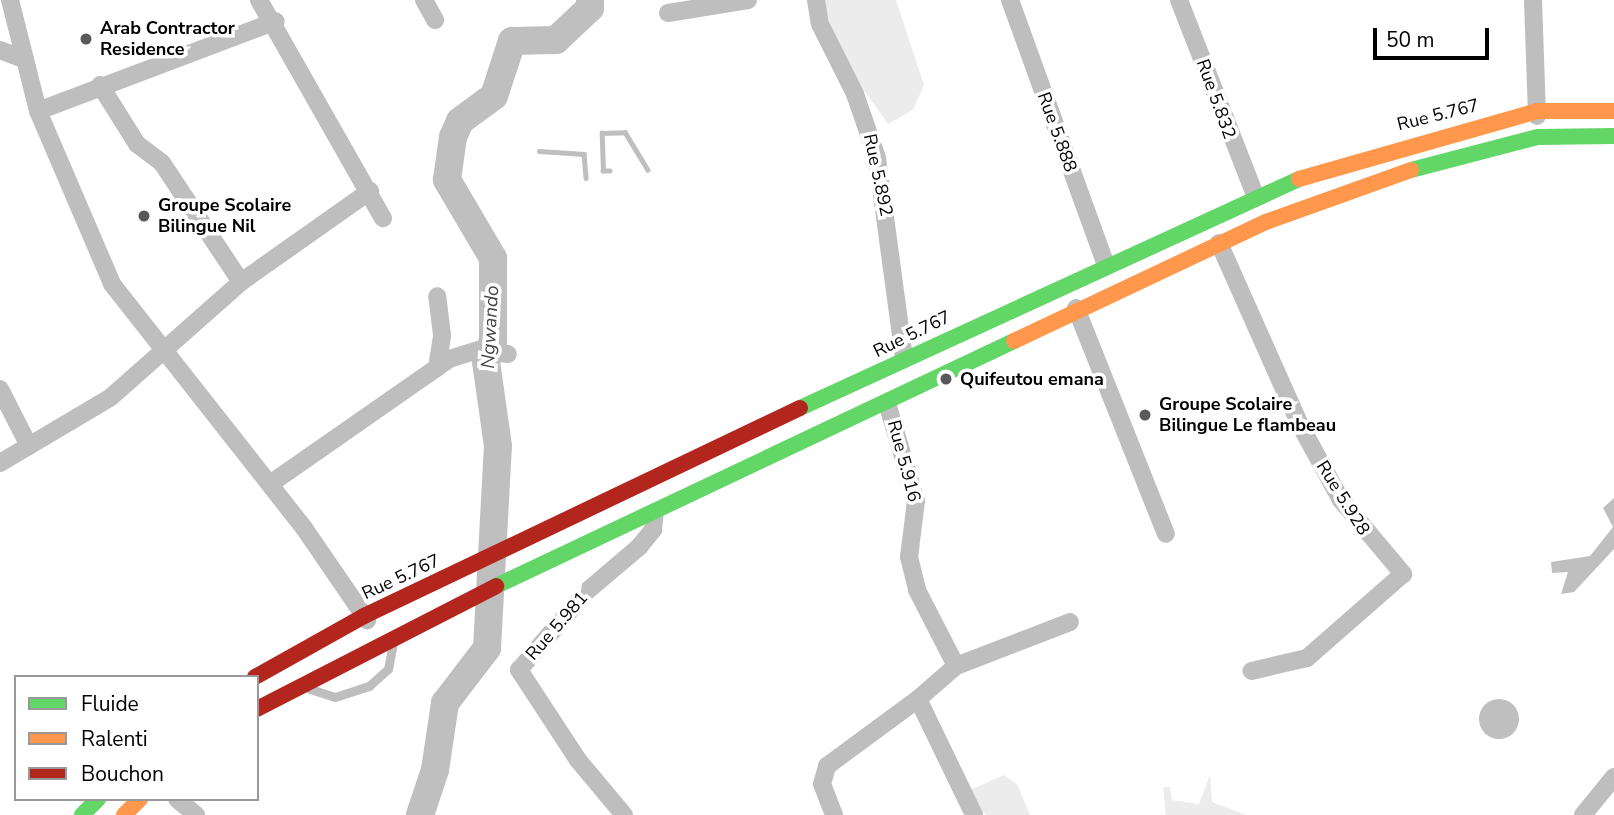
<!DOCTYPE html>
<style>
body{margin:0}
#map{position:relative;width:1614px;height:815px;overflow:hidden;background:#fff;font-family:"Nunito Sans",sans-serif}
div>[style]{position:absolute}
[style*='--x']{left:calc(var(--x)*1px);top:calc(var(--y)*1px);width:calc(var(--w)*1px);rotate:calc(var(--a)*1deg)}
.green>*{inset:0;background:#ececec}
.water>*{inset:0;background:#bfbfbf}
.round{border-radius:50%}
.stream>*{height:4.5px;margin:-2.25px;padding:0 2.25px;transform-origin:2.25px;border-radius:2.25px;background:#bfbfbf}
.river>*{height:28px;margin:-14px;padding:0 14px;transform-origin:14px;border-radius:14px;background:#bfbfbf}
.lane>*{height:9px;margin:-4.5px;padding:0 4.5px;transform-origin:4.5px;border-radius:4.5px;background:#bebebe}
.street>*{height:18px;margin:-9px;padding:0 9px;transform-origin:9px;border-radius:9px;background:#bebebe}
.fast>*{height:16px;margin:-8px;padding:0 8px;transform-origin:8px;border-radius:8px;background:#63d668}
.slow>*{height:16px;margin:-8px;padding:0 8px;transform-origin:8px;border-radius:8px;background:#ff974d}
.jam>*{height:16px;margin:-8px;padding:0 8px;transform-origin:8px;border-radius:8px;background:#b3261e}
.dots>*{width:19px;height:19px;translate:-50% -50%;box-sizing:border-box;border:4px solid #fff;border-radius:50%}
span{translate:-50% -50%;white-space:nowrap;text-align:center;line-height:1.15;-webkit-text-stroke:7px #fff;paint-order:stroke}
.poi-label{font-size:18px;color:#000;font-weight:700}
.left{translate:0 -50%;text-align:left}
.street-label{font-size:18px;color:#000}
.water-label{font-size:19px;color:#444;font-style:italic}
.legend{position:absolute;left:14px;top:675px;width:245px;height:126px;box-sizing:border-box;background:#fff;border:2px solid #999;margin:0;padding:9px 12px;list-style:none;font-size:21px;color:#000}
.legend li{display:flex;align-items:center;gap:14px;height:35px}
.legend b{width:35px;border:2px solid #999}
.scale{position:absolute;left:1373px;top:28px;width:116px;height:32px;box-sizing:border-box;border:4px solid #000;border-top:0;padding-left:9px;font-size:21px;line-height:24px;white-space:nowrap;color:#000;-webkit-text-stroke:5px #fff;paint-order:stroke}
</style>
<div id="map">
<div class="green">
<div style="clip-path:polygon(822px 0,896px 0,924px 85px,913px 110px,888px 124px,842px 60px)"></div>
<div style="clip-path:polygon(1004px 775px,1017px 784px,1030px 815px,987px 815px,978px 808px,968px 791px)"></div>
<div style="clip-path:polygon(1210px 775px,1212px 802px,1246px 815px,1166px 815px,1163px 787px,1170px 787px,1172px 800px,1199px 804px)"></div>
</div>
<div class="water">
<div style="clip-path:polygon(1614px 498px,1614px 549px,1574px 592px,1561px 594px,1568px 572px,1552px 573px,1551px 562px,1590px 556px,1613px 527px,1603px 508px)"></div>
<div class="round" style="left:1479px;top:699px;width:40px;height:40px"></div>
</div>
<div class="stream">
<div style="--x:539;--y:151;--w:45;--a:3.8"></div>
<div style="--x:584;--y:154;--w:24;--a:85"></div>
<div style="--x:610;--y:171;--w:7;--a:180"></div>
<div style="--x:603;--y:171;--w:38;--a:-92"></div>
<div style="--x:602;--y:133;--w:23;--a:-2"></div>
<div style="--x:625;--y:132;--w:44;--a:58.8"></div>
</div>
<div class="river">
<div style="--x:420;--y:815;--w:47;--a:-71.6"></div>
<div style="--x:435;--y:770;--w:68;--a:-81.5"></div>
<div style="--x:445;--y:703;--w:69;--a:-52.6"></div>
<div style="--x:487;--y:648;--w:202;--a:-86.9"></div>
<div style="--x:498;--y:446;--w:85;--a:-98.1"></div>
<div style="--x:486;--y:362;--w:23;--a:-72"></div>
<div style="--x:493;--y:340;--w:82;--a:-90"></div>
<div style="--x:493;--y:258;--w:91;--a:-120.5"></div>
<div style="--x:447;--y:180;--w:43;--a:-82.1"></div>
<div style="--x:453;--y:137;--w:17;--a:-66"></div>
<div style="--x:460;--y:121;--w:42;--a:-36.3"></div>
<div style="--x:494;--y:96;--w:58;--a:-71.9"></div>
<div style="--x:512;--y:41;--w:44;--a:-1.3"></div>
<div style="--x:556;--y:40;--w:47;--a:-43.3"></div>
<div style="--x:590;--y:8;--w:8;--a:-90"></div>
</div>
<div class="lane">
<div style="--x:310;--y:689;--w:26;--a:18"></div>
<div style="--x:335;--y:697;--w:36;--a:-18"></div>
<div style="--x:369;--y:686;--w:25;--a:-42"></div>
<div style="--x:388;--y:669;--w:26;--a:-79"></div>
</div>
<div class="street">
<div style="--x:10;--y:0;--w:114;--a:75.8"></div>
<div style="--x:38;--y:111;--w:188;--a:66.8"></div>
<div style="--x:112;--y:284;--w:310;--a:51.8"></div>
<div style="--x:304;--y:528;--w:112;--a:55.6"></div>
<div style="--x:259;--y:0;--w:251;--a:60.4"></div>
<div style="--x:424;--y:0;--w:23;--a:61"></div>
<div style="--x:816;--y:0;--w:24;--a:81"></div>
<div style="--x:820;--y:24;--w:78;--a:63.4"></div>
<div style="--x:855;--y:94;--w:68;--a:71"></div>
<div style="--x:877;--y:158;--w:203;--a:82.3"></div>
<div style="--x:1010;--y:0;--w:280;--a:70.1"></div>
<div style="--x:1179;--y:0;--w:212;--a:68.7"></div>
<div style="--x:1533;--y:0;--w:116;--a:88"></div>
<div style="--x:668;--y:13;--w:81;--a:-9.2"></div>
<div style="--x:0;--y:50;--w:22;--a:21"></div>
<div style="--x:100;--y:85;--w:70;--a:57.9"></div>
<div style="--x:137;--y:144;--w:31;--a:37"></div>
<div style="--x:162;--y:163;--w:143;--a:56.4"></div>
<div style="--x:241;--y:282;--w:158;--a:-35.2"></div>
<div style="--x:38;--y:111;--w:254;--a:-20.7"></div>
<div style="--x:1219;--y:243;--w:197;--a:66"></div>
<div style="--x:1299;--y:423;--w:88;--a:61.4"></div>
<div style="--x:1341;--y:500;--w:97;--a:50"></div>
<div style="--x:1403;--y:574;--w:128;--a:138.8"></div>
<div style="--x:1307;--y:658;--w:57;--a:166.9"></div>
<div style="--x:1076;--y:308;--w:243;--a:68.3"></div>
<div style="--x:437;--y:368;--w:33;--a:-81"></div>
<div style="--x:442;--y:335;--w:39;--a:-97"></div>
<div style="--x:0;--y:389;--w:64;--a:63"></div>
<div style="--x:887;--y:403;--w:102;--a:73.5"></div>
<div style="--x:916;--y:501;--w:56;--a:97.1"></div>
<div style="--x:909;--y:557;--w:34;--a:76"></div>
<div style="--x:917;--y:590;--w:85;--a:62.8"></div>
<div style="--x:956;--y:666;--w:50;--a:139"></div>
<div style="--x:918;--y:699;--w:129;--a:64.2"></div>
<div style="--x:0;--y:463;--w:129;--a:-30.7"></div>
<div style="--x:111;--y:397;--w:174;--a:-41.5"></div>
<div style="--x:270;--y:484;--w:218;--a:-34.9"></div>
<div style="--x:449;--y:359;--w:31;--a:-17"></div>
<div style="--x:479;--y:350;--w:29;--a:8"></div>
<div style="--x:956;--y:666;--w:122;--a:-21.1"></div>
<div style="--x:177;--y:799;--w:25;--a:40"></div>
<div style="--x:624;--y:815;--w:72;--a:-129.9"></div>
<div style="--x:578;--y:760;--w:108;--a:-123.2"></div>
<div style="--x:519;--y:670;--w:103;--a:-49.3"></div>
<div style="--x:586;--y:592;--w:70;--a:-40.3"></div>
<div style="--x:639;--y:547;--w:22;--a:-51"></div>
<div style="--x:653;--y:530;--w:18;--a:-84"></div>
<div style="--x:834;--y:815;--w:33;--a:-111"></div>
<div style="--x:822;--y:784;--w:19;--a:-74"></div>
<div style="--x:827;--y:766;--w:113;--a:-36.4"></div>
<div style="--x:1583;--y:815;--w:49;--a:-50.8"></div>
</div>
<div class="fast">
<div style="--x:1411;--y:170;--w:131;--a:-14.6"></div>
<div style="--x:1538;--y:137;--w:76;--a:-0.8"></div>
<div style="--x:800;--y:408;--w:549;--a:-24.65"></div>
<div style="--x:496;--y:586;--w:573;--a:-25.31"></div>
<div style="--x:82;--y:815;--w:23;--a:-45"></div>
</div>
<div class="slow">
<div style="--x:1299;--y:179;--w:248;--a:-15.9"></div>
<div style="--x:1537;--y:111;--w:77;--a:0"></div>
<div style="--x:1014;--y:341;--w:279;--a:-25.3"></div>
<div style="--x:1266;--y:222;--w:154;--a:-19.7"></div>
<div style="--x:124;--y:815;--w:23;--a:-45"></div>
</div>
<div class="jam">
<div style="--x:255;--y:677;--w:125;--a:-29.2"></div>
<div style="--x:364;--y:616;--w:483;--a:-25.5"></div>
<div style="--x:257;--y:709;--w:269;--a:-27.2"></div>
</div>
<div class="dots">
<div style="left:86px;top:39px;background:#595959"></div>
<div style="left:144px;top:216px;background:#595959"></div>
<div style="left:946px;top:379px;background:#595959"></div>
<div style="left:1145px;top:415px;background:#595959"></div>
</div>
<div class="poi-label">
<span class="left" style="left:100px;top:39px">Arab Contractor<br>Residence</span>
<span class="left" style="left:158px;top:216px">Groupe Scolaire<br>Bilingue Nil</span>
<span class="left" style="left:960px;top:379px">Quifeutou emana</span>
<span class="left" style="left:1159px;top:415px">Groupe Scolaire<br>Bilingue Le flambeau</span>
</div>
<div class="street-label">
<span style="left:1216px;top:99px;rotate:70deg">Rue 5.832</span>
<span style="left:1438px;top:115px;rotate:-14deg">Rue 5.767</span>
<span style="left:1057px;top:132px;rotate:70deg">Rue 5.888</span>
<span style="left:878px;top:175px;rotate:78deg">Rue 5.892</span>
<span style="left:912px;top:334px;rotate:-26deg">Rue 5.767</span>
<span style="left:904px;top:461px;rotate:75deg">Rue 5.916</span>
<span style="left:1343px;top:498px;rotate:58deg">Rue 5.928</span>
<span style="left:401px;top:577px;rotate:-25deg">Rue 5.767</span>
<span style="left:557px;top:626px;rotate:-49deg">Rue 5.981</span>
</div>
<div class="water-label">
<span style="left:491px;top:327px;rotate:-87deg">Ngwando</span>
</div>
<ul class="legend">
<li><b style="height:9px;background:#63d668"></b>Fluide</li>
<li><b style="height:9px;background:#ff974d"></b>Ralenti</li>
<li><b style="height:9px;background:#b3261e"></b>Bouchon</li>
</ul>
<div class="scale">50 m</div>
</div>
